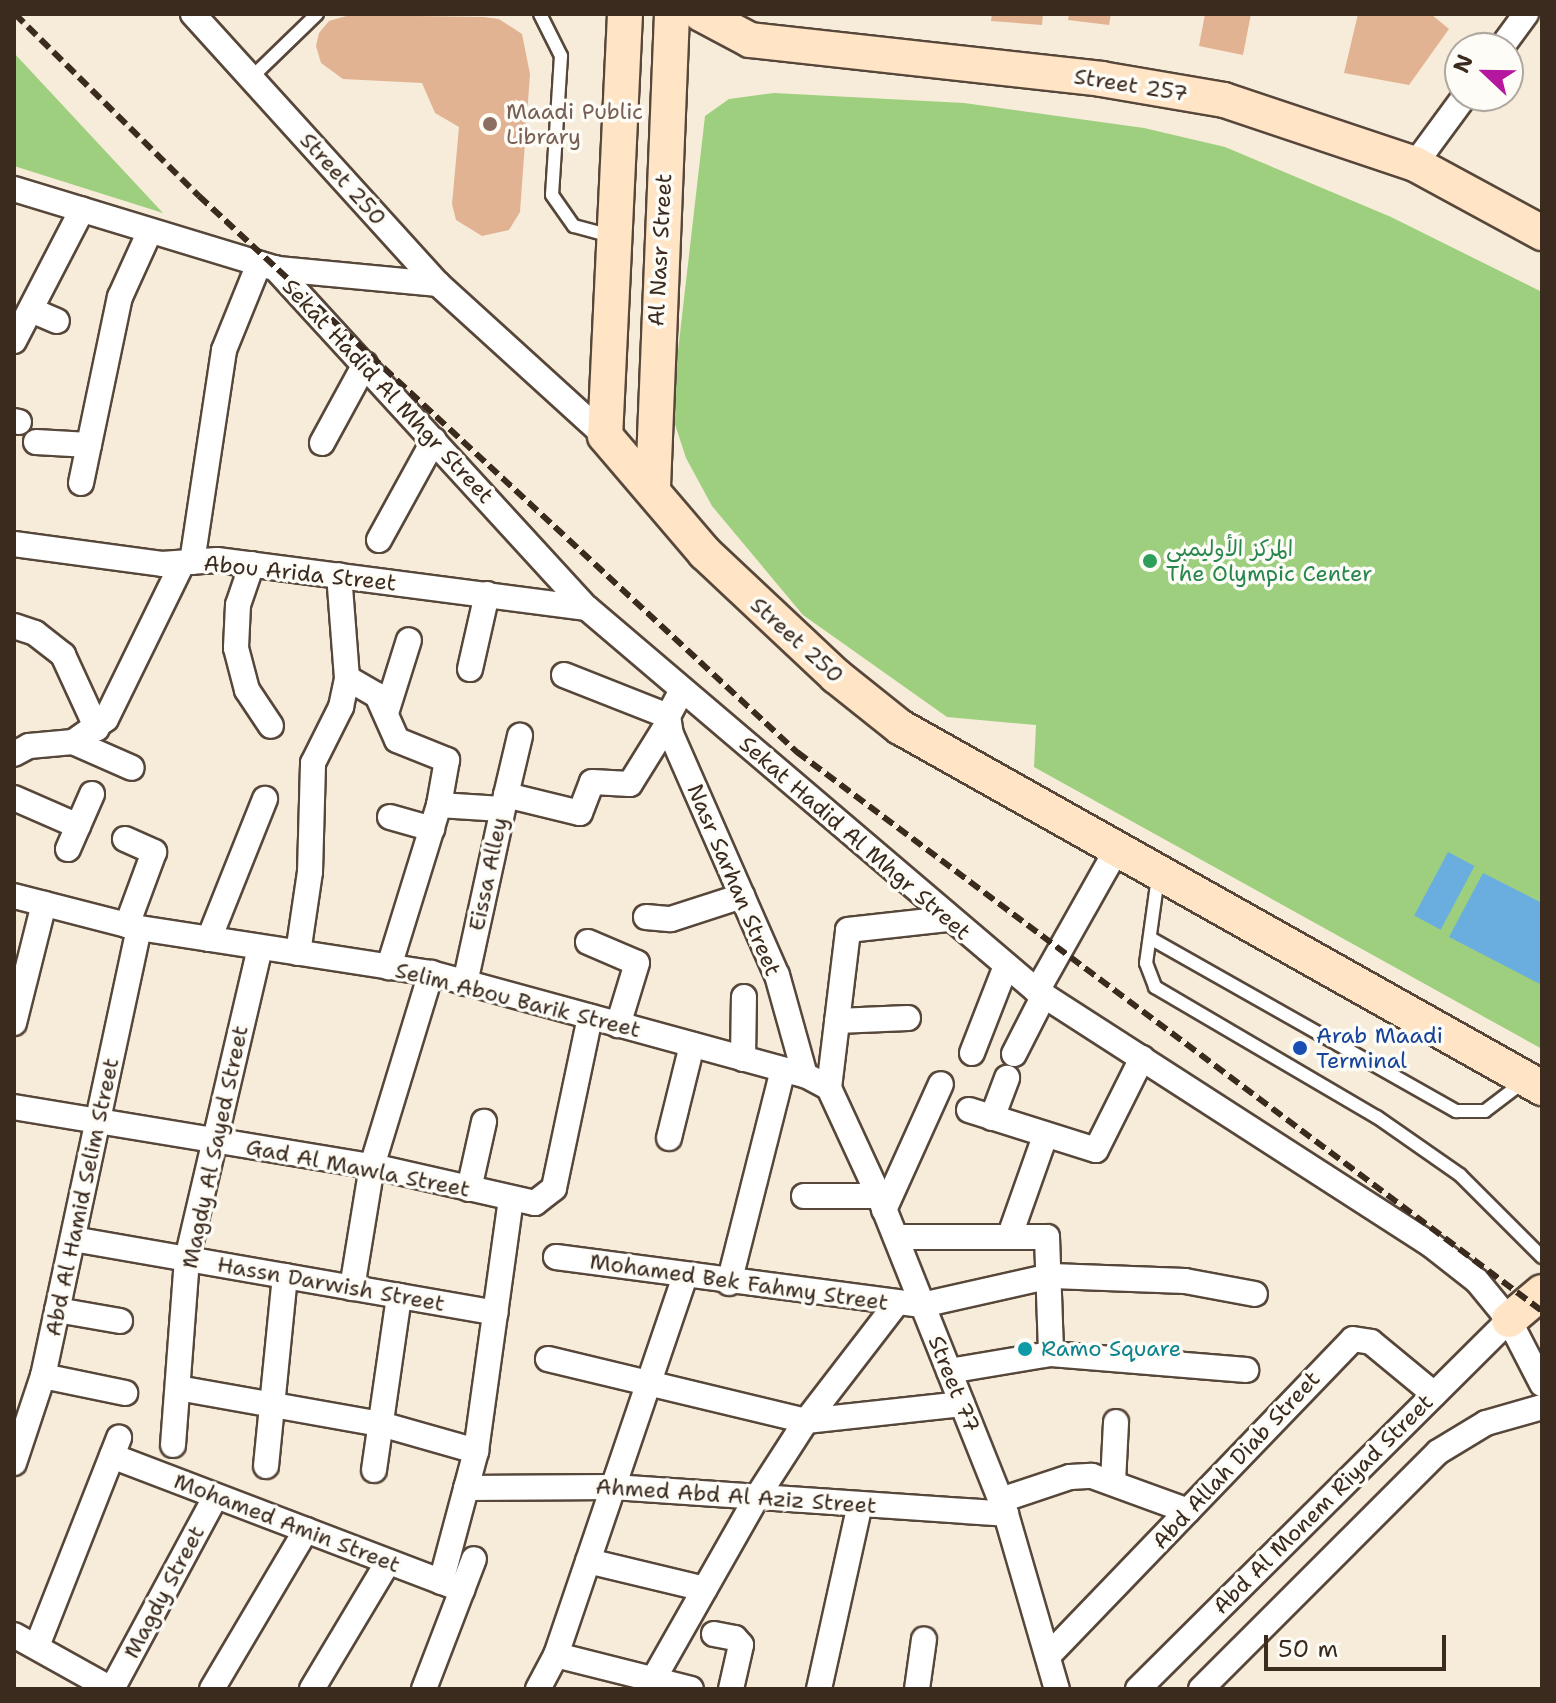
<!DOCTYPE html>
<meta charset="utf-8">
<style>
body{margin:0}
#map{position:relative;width:1556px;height:1703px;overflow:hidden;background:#f7ecd9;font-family:"Shantell Sans","Playpen Sans Arabic",sans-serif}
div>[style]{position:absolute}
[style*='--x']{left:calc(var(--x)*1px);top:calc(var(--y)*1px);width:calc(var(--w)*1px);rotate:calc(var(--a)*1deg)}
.green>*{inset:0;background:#9ecf7e}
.water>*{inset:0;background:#69aedf;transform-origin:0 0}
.building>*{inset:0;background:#e1b392}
.roads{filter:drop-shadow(2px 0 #57473a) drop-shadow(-2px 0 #57473a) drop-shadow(0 2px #57473a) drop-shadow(0 -2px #57473a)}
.lane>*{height:12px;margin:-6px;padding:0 6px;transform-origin:6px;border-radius:6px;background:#fff}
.street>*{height:24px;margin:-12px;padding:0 12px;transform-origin:12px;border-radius:12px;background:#fff}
.secondary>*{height:34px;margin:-17px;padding:0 17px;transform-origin:17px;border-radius:17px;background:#ffe4c6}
.rail>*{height:6px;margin-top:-3px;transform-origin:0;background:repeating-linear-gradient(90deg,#3b2a1e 0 12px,transparent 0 18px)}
.dots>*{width:22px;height:22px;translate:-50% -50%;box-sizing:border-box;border:4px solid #fdfcf7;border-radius:50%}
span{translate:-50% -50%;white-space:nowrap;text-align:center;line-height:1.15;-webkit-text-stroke:7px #fdfcf7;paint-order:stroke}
.street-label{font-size:22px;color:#3b2a1e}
.education-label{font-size:22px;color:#785e54}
.left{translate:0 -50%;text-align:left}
.leisure-label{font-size:22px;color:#27864d}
.transit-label{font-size:22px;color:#164399}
.culture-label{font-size:22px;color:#0d838f}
.frame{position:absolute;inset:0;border:16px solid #3b2a1e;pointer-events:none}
.north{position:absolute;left:1444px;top:32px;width:80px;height:80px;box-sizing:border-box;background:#fdfcf7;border:2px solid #afa8a0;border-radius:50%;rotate:292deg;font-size:22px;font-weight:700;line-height:32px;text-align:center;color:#3b2a1e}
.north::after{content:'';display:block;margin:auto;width:28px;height:36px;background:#b5179e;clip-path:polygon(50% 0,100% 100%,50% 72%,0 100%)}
.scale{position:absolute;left:1264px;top:1635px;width:182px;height:36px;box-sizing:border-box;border:4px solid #3b2a1e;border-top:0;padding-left:10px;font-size:24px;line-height:28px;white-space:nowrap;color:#3b2a1e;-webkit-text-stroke:6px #fdfcf7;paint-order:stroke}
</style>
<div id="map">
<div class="green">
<div style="clip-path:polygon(14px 53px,163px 213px,14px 166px)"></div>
<div style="clip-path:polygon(774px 93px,964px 103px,1144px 128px,1225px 147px,1391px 217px,1542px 292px,1542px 1049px,1034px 767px,1036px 725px,947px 717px,803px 615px,712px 506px,686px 458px,671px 412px,705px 116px,729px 99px)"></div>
</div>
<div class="water">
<div style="left:1448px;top:852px;width:30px;height:72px;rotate:28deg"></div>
<div style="clip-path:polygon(1483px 873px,1542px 903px,1542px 985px,1449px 937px)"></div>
</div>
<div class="building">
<div style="clip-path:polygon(992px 14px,1043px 14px,1042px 25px,991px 21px)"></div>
<div style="clip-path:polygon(1069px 14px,1111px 14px,1109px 25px,1068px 20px)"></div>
<div style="clip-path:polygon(1205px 14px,1251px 14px,1243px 55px,1199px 46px)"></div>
<div style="clip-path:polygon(1358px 14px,1431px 14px,1449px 29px,1409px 85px,1344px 73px)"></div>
<div style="clip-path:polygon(350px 15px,484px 17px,499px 19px,522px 34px,530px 74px,520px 212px,509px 230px,482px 236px,456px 220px,452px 204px,459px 127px,435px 113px,422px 83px,343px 79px,321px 63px,316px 46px,319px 33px,329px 21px)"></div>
</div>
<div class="roads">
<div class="lane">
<div style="--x:540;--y:14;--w:47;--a:63.4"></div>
<div style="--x:561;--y:56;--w:139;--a:93.7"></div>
<div style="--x:552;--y:195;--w:38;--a:55"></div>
<div style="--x:574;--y:226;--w:39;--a:15"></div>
<div style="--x:251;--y:78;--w:92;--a:-44.1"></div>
<div style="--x:1158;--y:877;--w:87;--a:97.9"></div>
<div style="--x:1146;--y:963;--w:26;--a:69"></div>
<div style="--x:1155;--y:987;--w:257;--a:30.4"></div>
<div style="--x:1377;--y:1117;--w:101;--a:34.9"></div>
<div style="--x:1460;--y:1175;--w:116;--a:45"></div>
<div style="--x:1150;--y:938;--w:352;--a:29.5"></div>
<div style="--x:1456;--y:1111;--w:29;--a:0"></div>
<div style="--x:1485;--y:1111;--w:48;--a:-37.3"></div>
</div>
<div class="street">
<div style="--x:193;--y:14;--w:365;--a:47.8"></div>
<div style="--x:438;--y:284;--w:226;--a:42.3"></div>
<div style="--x:1501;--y:48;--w:42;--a:-53.7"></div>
<div style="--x:1415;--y:164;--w:84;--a:-53.7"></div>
<div style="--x:14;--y:189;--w:276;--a:16.9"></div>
<div style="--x:278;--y:269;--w:161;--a:5.4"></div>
<div style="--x:275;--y:268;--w:461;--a:47.5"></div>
<div style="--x:587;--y:608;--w:591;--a:40.4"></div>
<div style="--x:1037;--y:991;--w:467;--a:32.8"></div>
<div style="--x:1430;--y:1244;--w:60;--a:38.2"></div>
<div style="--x:1477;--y:1281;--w:50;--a:50.6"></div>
<div style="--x:1509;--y:1320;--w:72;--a:62.7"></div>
<div style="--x:31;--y:310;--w:28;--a:23"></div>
<div style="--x:14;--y:341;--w:148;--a:-62.6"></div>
<div style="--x:14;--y:421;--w:5;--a:11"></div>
<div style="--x:36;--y:442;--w:53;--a:3.2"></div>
<div style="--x:322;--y:443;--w:90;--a:-61.4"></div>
<div style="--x:81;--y:483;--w:190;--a:-78.2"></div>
<div style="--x:120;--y:297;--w:72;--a:-65.6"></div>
<div style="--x:379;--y:540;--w:114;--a:-61.2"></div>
<div style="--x:14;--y:544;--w:149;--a:7.7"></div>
<div style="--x:162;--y:564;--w:55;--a:-4.2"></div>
<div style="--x:217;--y:560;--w:373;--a:7.4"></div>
<div style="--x:192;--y:562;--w:214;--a:-81.4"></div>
<div style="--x:224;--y:350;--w:93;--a:-67.9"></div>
<div style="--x:252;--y:564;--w:43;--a:108.9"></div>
<div style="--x:238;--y:605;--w:43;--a:92.7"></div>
<div style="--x:236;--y:648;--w:43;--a:75.3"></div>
<div style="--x:247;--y:690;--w:43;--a:56.3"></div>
<div style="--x:14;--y:626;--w:22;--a:18"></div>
<div style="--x:35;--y:633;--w:36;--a:38"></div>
<div style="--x:63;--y:655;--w:81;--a:65.3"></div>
<div style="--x:470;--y:669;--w:77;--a:-77.2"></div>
<div style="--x:564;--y:675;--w:112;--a:21.5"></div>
<div style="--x:347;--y:678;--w:34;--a:30"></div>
<div style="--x:377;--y:695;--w:49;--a:66"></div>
<div style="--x:397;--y:740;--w:54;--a:21.8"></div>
<div style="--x:447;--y:760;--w:46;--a:100.1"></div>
<div style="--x:439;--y:805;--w:170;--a:107.2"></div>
<div style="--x:682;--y:690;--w:30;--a:118"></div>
<div style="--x:668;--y:716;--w:18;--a:81"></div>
<div style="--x:671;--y:734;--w:263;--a:66.3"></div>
<div style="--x:777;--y:975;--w:104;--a:74.4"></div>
<div style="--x:387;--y:710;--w:73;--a:-72.6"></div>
<div style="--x:73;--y:742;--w:64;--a:23.8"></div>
<div style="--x:14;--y:754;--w:17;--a:-28"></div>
<div style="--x:29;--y:746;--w:44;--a:-5.2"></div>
<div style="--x:73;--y:742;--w:40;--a:-34.9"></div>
<div style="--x:106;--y:719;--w:173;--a:-63.9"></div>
<div style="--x:506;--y:795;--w:61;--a:-76.7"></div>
<div style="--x:14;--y:798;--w:70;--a:23.6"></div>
<div style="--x:439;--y:805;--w:63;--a:3.6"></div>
<div style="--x:390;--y:817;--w:44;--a:15.9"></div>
<div style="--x:125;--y:839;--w:32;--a:24"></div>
<div style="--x:154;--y:852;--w:78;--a:110.3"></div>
<div style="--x:68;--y:849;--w:60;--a:-66.4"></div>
<div style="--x:14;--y:896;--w:129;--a:14.4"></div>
<div style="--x:139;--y:928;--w:295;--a:8.8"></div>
<div style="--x:431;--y:973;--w:388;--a:15.3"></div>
<div style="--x:805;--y:1075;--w:27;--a:28"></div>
<div style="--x:646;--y:917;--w:25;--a:5"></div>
<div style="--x:671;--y:919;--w:75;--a:-17.9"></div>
<div style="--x:209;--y:939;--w:151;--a:-68.2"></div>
<div style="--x:588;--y:942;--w:53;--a:23.2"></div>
<div style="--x:637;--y:963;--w:65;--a:107"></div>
<div style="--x:298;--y:953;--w:82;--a:-81.6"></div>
<div style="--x:310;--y:872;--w:109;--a:-88.4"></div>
<div style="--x:313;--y:763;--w:63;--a:-63.4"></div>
<div style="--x:341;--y:707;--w:30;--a:-78"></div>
<div style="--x:347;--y:678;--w:103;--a:-94.4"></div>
<div style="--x:465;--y:983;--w:192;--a:-77.7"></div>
<div style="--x:506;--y:795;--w:76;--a:13.7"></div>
<div style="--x:580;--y:813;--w:33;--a:-69"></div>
<div style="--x:592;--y:782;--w:38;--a:3"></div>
<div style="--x:630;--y:784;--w:72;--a:-58.1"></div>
<div style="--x:1037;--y:991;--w:161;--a:-60.6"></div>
<div style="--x:837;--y:1021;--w:71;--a:-2.4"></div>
<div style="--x:14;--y:1023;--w:123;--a:-75.9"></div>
<div style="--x:972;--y:1053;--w:93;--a:-68.7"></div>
<div style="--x:1014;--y:1054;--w:66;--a:-63"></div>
<div style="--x:743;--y:1059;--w:62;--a:-89.1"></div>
<div style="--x:829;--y:1088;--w:119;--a:65.2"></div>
<div style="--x:879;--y:1196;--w:342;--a:68.2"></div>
<div style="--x:1006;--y:1514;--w:182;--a:73.8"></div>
<div style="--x:829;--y:1088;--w:159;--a:-83.1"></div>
<div style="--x:848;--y:930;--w:100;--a:-6.3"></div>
<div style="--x:14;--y:1107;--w:363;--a:9.4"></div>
<div style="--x:372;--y:1166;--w:167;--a:12.8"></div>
<div style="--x:535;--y:1203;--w:24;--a:-38"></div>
<div style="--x:554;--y:1188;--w:175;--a:-78.1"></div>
<div style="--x:969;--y:1110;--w:133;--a:17.5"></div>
<div style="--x:1096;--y:1150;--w:103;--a:-63.4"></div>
<div style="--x:992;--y:1118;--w:43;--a:-69.4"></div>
<div style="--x:669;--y:1138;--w:96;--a:-76.1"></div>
<div style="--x:469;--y:1189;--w:69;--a:-77.4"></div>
<div style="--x:804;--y:1196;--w:75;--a:0"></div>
<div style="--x:884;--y:1210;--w:138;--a:-65.7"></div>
<div style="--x:1010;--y:1235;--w:105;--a:-70.5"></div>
<div style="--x:896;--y:1237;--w:151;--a:0"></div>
<div style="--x:1047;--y:1237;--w:117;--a:88"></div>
<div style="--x:73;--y:1239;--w:429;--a:9.9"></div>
<div style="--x:556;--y:1257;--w:369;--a:7.5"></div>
<div style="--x:922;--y:1305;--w:132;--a:-12.7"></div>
<div style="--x:1051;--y:1276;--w:134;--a:2.1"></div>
<div style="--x:1185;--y:1281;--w:71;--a:10.5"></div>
<div style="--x:729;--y:1283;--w:220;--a:-75.8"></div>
<div style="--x:352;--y:1288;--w:124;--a:-80.7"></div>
<div style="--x:372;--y:1166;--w:202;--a:-73"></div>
<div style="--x:57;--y:1310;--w:64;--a:9.9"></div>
<div style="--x:548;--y:1359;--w:265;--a:13.5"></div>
<div style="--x:806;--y:1421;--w:157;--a:-6.2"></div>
<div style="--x:949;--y:1371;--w:103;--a:-9.5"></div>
<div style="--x:1051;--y:1354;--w:196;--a:4.7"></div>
<div style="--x:43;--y:1376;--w:84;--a:11.7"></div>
<div style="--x:178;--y:1388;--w:206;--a:10.1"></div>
<div style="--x:381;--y:1424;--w:99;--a:15.9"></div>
<div style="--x:173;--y:1445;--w:187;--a:-85.7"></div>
<div style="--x:187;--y:1259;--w:320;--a:-76.8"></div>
<div style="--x:112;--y:1456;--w:375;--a:20.9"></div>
<div style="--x:14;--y:1463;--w:92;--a:-71.6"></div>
<div style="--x:43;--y:1376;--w:458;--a:-77.9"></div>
<div style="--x:266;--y:1466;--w:191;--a:-84.3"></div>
<div style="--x:374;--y:1470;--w:176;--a:-81.8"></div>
<div style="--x:1113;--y:1482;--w:60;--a:-87.1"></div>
<div style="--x:466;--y:1488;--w:147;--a:-0.4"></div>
<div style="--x:613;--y:1487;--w:394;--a:3.9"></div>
<div style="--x:1001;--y:1500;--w:73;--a:-18.4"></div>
<div style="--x:1070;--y:1477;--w:22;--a:-3"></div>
<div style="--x:1092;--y:1476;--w:102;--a:20"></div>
<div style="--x:588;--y:1561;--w:120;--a:13.5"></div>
<div style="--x:441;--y:1582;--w:136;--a:-75"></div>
<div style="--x:476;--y:1451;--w:254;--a:-82.1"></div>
<div style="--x:714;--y:1634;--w:21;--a:11"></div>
<div style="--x:735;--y:1638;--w:9;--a:49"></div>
<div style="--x:741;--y:1645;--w:45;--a:102.8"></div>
<div style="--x:14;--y:1635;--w:111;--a:29.1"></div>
<div style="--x:37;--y:1646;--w:224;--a:-68.5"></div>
<div style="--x:556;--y:1655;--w:139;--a:14.1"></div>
<div style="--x:1049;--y:1655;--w:438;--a:-46.1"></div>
<div style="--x:1353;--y:1339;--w:18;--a:9"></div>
<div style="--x:1371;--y:1342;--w:82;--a:39.5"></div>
<div style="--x:653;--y:1680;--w:210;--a:-60.4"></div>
<div style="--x:757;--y:1497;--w:90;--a:-57.2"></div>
<div style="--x:806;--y:1421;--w:148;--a:-52.4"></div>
<div style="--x:112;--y:1689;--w:219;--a:-61.7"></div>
<div style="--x:212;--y:1689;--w:185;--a:-59.4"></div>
<div style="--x:312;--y:1689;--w:148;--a:-59.1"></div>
<div style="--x:424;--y:1689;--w:139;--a:-69"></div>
<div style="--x:538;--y:1689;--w:38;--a:-62"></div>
<div style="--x:556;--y:1655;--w:400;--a:-71.2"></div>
<div style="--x:819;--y:1689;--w:189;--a:-77.5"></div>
<div style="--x:917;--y:1689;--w:50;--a:-82"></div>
<div style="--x:1138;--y:1689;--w:523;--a:-44.85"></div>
<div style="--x:1201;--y:1689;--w:335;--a:-45"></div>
<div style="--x:1438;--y:1452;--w:56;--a:-31.1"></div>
<div style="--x:1486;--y:1423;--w:58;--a:-15.9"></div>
</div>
<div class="secondary">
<div style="--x:625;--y:14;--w:422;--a:92.7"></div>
<div style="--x:605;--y:436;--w:154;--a:49.5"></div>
<div style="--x:705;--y:553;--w:180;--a:43.2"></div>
<div style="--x:836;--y:676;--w:82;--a:38.6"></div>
<div style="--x:900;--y:727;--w:737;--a:29.35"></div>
<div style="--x:701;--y:14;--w:55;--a:28"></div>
<div style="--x:750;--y:40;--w:353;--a:6.3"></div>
<div style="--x:1101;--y:79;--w:125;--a:9.7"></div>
<div style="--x:1224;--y:100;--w:201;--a:18.5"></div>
<div style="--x:1415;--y:164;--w:145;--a:28.5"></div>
<div style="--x:653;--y:487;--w:473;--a:-87.7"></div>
<div style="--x:1509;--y:1320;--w:43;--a:-40.3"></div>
</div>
</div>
<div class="rail">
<div style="--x:15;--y:14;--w:259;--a:44.7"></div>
<div style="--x:199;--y:196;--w:817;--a:42.92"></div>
<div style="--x:797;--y:752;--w:931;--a:36.88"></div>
</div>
<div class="dots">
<div style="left:490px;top:124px;background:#8d6e63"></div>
<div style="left:1150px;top:561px;background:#2e9e5b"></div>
<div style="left:1300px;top:1048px;background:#1a4fb4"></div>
<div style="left:1025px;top:1349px;background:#0f9aa8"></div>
</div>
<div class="street-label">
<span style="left:1131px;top:85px;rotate:9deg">Street 257</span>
<span style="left:343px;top:179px;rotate:48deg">Street 250</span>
<span style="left:660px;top:250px;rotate:-87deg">Al Nasr Street</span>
<span style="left:388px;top:391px;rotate:47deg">Sekat Hadid Al Mhgr Street</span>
<span style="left:300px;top:573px;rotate:6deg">Abou Arida Street</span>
<span style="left:797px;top:640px;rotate:42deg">Street 250</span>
<span style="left:855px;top:838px;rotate:41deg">Sekat Hadid Al Mhgr Street</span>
<span style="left:488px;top:874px;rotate:-78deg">Eissa Alley</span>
<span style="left:734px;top:880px;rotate:67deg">Nasr Sarhan Street</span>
<span style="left:518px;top:1000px;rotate:14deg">Selim Abou Barik Street</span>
<span style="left:215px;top:1147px;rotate:-78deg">Magdy Al Sayed Street</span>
<span style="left:358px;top:1168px;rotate:11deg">Gad Al Mawla Street</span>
<span style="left:82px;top:1197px;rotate:-78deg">Abd Al Hamid Selim Street</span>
<span style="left:739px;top:1282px;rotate:8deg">Mohamed Bek Fahmy Street</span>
<span style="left:331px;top:1284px;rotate:10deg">Hassn Darwish Street</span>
<span style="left:954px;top:1384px;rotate:68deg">Street 77</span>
<span style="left:1236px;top:1460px;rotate:-47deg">Abd Allah Diab Street</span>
<span style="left:736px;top:1496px;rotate:4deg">Ahmed Abd Al Aziz Street</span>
<span style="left:1323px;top:1504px;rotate:-45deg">Abd Al Monem Riyad Street</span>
<span style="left:287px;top:1523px;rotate:21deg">Mohamed Amin Street</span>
<span style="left:164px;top:1592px;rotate:-62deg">Magdy Street</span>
</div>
<div class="education-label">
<span class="left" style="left:506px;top:124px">Maadi Public<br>Library</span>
</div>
<div class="leisure-label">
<span class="left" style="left:1166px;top:561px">المركز الأوليمبى<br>The Olympic Center</span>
</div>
<div class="transit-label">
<span class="left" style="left:1316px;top:1048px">Arab Maadi<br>Terminal</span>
</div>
<div class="culture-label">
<span class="left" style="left:1041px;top:1349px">Ramo Square</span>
</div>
<div class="frame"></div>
<div class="north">N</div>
<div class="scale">50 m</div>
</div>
